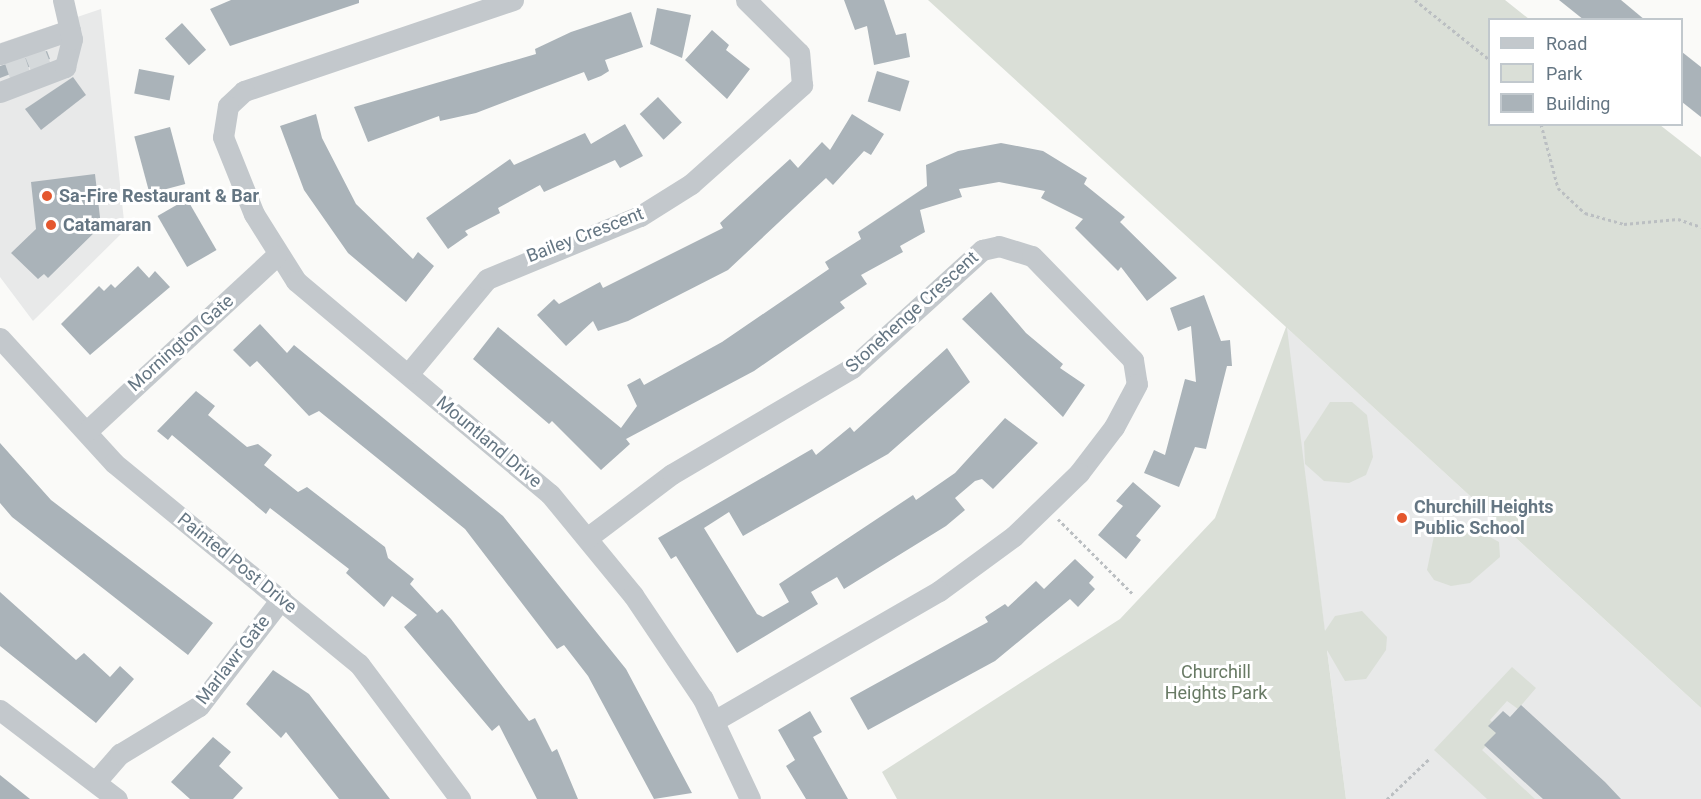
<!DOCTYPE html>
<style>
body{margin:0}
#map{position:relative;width:1701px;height:799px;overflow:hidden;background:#fafaf8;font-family:Roboto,sans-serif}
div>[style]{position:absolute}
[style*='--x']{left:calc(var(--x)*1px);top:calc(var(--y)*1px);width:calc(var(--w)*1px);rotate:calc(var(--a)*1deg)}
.built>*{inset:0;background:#e8e9e9}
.green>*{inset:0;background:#dadfd7}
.building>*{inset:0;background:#aab3b9;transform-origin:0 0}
.minor-tunnel>*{height:21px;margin-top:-10.5px;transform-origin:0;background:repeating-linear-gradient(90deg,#d5d9db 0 21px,transparent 0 31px)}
.path>*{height:3px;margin-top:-1.5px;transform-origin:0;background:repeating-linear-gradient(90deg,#bbbfc2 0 3px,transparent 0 6px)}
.minor>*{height:21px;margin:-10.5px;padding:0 10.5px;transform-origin:10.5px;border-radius:10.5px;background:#c3c8cc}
.dots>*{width:16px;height:16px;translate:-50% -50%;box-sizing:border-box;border:3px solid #fff;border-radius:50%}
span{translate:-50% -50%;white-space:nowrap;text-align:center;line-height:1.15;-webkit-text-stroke:6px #fff;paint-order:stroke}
.poi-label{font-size:18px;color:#657683;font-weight:700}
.left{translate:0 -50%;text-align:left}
.street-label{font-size:18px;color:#657683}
.park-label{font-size:18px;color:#687a64}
.legend{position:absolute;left:1488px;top:18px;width:195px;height:108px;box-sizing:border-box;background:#fff;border:2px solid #c1c8cd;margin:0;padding:8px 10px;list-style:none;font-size:18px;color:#657683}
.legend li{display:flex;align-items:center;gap:12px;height:30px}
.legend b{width:30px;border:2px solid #c1c8cd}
</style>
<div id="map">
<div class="built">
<div style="clip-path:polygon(101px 9px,125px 230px,33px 321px,0 277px,0 43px)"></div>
<div style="clip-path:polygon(1286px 327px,1701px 708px,1701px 799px,1346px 799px)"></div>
</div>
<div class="green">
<div style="clip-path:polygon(928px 0,1505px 0,1529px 19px,1490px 20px,1490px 124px,1660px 125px,1701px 157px,1701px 708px,1287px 328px,1325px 631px,1335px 616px,1362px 611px,1387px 637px,1386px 650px,1366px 679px,1345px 681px,1327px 650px,1346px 799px,897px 799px,882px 772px,1120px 619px,1215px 518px,1286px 327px)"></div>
<div style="clip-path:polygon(1330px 402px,1352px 402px,1367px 415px,1373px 457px,1366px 475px,1349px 483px,1324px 481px,1305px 464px,1304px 442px)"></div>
<div style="clip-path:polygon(1450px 525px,1470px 526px,1499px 542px,1500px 557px,1470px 583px,1451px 586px,1434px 580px,1427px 570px,1435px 531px)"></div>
<div style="clip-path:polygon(1512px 667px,1536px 688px,1518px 709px,1507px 701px,1490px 720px,1502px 731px,1482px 750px,1535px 799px,1487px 799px,1434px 750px)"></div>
</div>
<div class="building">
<div style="clip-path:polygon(231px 0,359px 0,359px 3px,230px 46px,210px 9px)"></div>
<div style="clip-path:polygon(844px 0,884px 0,896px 35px,906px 33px,910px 57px,874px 65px,867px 26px,855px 30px)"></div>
<div style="clip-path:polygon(1559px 0,1621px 0,1645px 20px,1584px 20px)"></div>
<div style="clip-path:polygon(657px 8px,691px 15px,682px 58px,650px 44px)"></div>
<div style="clip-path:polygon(631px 12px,643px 47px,605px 60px,609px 71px,601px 76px,588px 81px,584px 72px,476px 113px,440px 121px,439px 116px,368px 142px,354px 107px,536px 54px,535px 49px,571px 32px)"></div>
<div style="left:182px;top:23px;width:36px;height:23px;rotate:48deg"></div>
<div style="clip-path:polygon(712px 30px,729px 45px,726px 50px,750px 69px,727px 99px,685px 60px)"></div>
<div style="clip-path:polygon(47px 51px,50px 59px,0 78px,0 66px)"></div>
<div style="clip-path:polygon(1682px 52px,1701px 67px,1701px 117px,1682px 102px)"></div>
<div style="left:139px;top:69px;width:36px;height:25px;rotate:11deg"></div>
<div style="left:877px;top:71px;width:34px;height:32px;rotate:17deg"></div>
<div style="clip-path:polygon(73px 77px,86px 95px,41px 130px,25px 109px)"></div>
<div style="left:658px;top:97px;width:35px;height:25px;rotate:47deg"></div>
<div style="clip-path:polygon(316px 114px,322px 138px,356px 204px,413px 259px,418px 252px,434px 266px,406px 302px,348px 253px,304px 190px,280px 126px)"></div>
<div style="clip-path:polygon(852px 114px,884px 134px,871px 155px,864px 151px,833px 185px,826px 178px,728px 270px,628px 321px,598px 331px,593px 321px,566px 346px,537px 315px,554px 299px,559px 304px,600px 282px,603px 288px,723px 228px,720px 223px,790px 159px,798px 168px,822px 142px,830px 150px)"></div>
<div style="clip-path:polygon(625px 124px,643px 156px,620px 168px,615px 160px,544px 192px,540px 185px,498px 208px,500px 213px,465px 231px,468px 235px,448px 249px,426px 218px,510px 159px,514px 165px,585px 133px,591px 144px)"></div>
<div style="left:170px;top:127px;width:59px;height:37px;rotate:75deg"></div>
<div style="clip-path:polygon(1001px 143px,1043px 151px,1087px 178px,1084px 184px,1125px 217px,1120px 222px,1177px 278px,1147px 301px,1121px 267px,1118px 271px,1075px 228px,1083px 219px,1041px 198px,1045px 191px,999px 182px,959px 189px,962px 197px,920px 210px,925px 232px,900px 246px,903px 252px,861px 275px,867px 284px,840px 302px,845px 308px,754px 371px,626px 439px,630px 444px,601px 470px,552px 421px,549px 424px,473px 359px,498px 327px,621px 428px,637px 406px,627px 385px,640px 378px,644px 385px,722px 342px,829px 269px,825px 262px,861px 239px,858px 232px,927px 186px,926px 165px,958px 151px)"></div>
<div style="clip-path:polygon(95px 174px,101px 226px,48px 278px,44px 274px,38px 279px,11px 253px,36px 229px,31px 182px)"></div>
<div style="left:187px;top:199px;width:59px;height:34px;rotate:60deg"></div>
<div style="clip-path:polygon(138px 266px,149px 278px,155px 271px,170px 287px,90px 355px,61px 324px,99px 286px,104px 291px,111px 284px,115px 288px)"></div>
<div style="clip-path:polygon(991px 292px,1026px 333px,1063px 364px,1060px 368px,1085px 385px,1063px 417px,962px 319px)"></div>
<div style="clip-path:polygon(1204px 295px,1221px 341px,1230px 340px,1232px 366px,1227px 366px,1206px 449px,1195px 447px,1179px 487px,1144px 473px,1154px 450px,1165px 455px,1185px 379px,1196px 382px,1191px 326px,1178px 331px,1170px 308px)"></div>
<div style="clip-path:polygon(260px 324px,287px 353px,294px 345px,503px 516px,626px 669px,692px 793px,654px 799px,588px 676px,564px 645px,557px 649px,465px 529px,319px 411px,309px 416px,257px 361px,250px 367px,233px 350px)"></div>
<div style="clip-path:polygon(947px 348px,970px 382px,888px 454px,743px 536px,729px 512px,704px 528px,757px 614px,763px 617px,789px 602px,779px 584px,913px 495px,916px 500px,955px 473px,1005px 418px,1038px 443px,993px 489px,982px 479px,975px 481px,955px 498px,965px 510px,946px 526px,844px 589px,837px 577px,811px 592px,818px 604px,737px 653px,676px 556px,671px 559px,658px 538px,812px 449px,816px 455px,850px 427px,854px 432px)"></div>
<div style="clip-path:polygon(196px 391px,215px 406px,208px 415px,247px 447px,258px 444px,272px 455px,264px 465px,298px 492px,307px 487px,385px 547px,388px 558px,414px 579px,410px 584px,437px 613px,442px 609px,451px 619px,529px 721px,535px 718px,552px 752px,557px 749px,578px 799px,537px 799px,499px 725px,492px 731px,404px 627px,417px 615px,392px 596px,384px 607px,346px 573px,349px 569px,270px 508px,266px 514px,172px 435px,168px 440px,157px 431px)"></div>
<div style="clip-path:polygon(0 443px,51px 500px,213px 623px,188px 655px,12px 517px,0 503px)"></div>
<div style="clip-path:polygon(1133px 482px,1161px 506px,1136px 536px,1141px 540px,1126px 559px,1098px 535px,1123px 506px,1116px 501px)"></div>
<div style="clip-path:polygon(1075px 559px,1094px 577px,1089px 583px,1095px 589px,1078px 607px,1070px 599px,995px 661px,868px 730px,850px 698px,988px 622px,985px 617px,1005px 604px,1008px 607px,1036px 581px,1044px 589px)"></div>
<div style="clip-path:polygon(0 592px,76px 660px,84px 653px,110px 677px,120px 666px,134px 679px,96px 723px,0 646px)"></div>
<div style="clip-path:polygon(273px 670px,309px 694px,390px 799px,339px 799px,286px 732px,281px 738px,246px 704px)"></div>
<div style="clip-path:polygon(1521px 705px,1605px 782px,1621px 799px,1543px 799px,1484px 745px,1496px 733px,1488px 726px,1503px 711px,1510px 717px)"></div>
<div style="clip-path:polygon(810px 711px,822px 732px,813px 737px,848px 799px,806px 799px,786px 766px,795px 760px,778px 730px)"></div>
<div style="clip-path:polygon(213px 737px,231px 752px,219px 766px,243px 788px,233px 799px,190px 799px,171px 782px)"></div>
<div style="clip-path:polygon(0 775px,30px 799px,0 799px)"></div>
</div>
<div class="minor-tunnel">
<div style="--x:34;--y:50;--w:22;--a:68"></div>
<div style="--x:14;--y:57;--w:21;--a:71"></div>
</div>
<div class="path">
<div style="--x:1415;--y:0;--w:96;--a:38.7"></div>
<div style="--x:1541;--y:124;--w:66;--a:75.1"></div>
<div style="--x:1558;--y:188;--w:37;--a:43"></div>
<div style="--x:1585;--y:213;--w:41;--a:15.8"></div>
<div style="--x:1624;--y:224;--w:54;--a:-5.3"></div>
<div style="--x:1678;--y:219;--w:24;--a:19"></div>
<div style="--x:1058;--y:519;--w:106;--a:45"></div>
<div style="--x:1387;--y:799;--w:59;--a:-43.6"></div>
</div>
<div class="minor">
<div style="--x:513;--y:0;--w:284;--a:161.3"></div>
<div style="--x:244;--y:91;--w:22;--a:137"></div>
<div style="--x:228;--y:106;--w:31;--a:99"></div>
<div style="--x:223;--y:137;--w:83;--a:68.1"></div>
<div style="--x:254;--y:214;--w:79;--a:57.9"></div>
<div style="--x:296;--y:281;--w:331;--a:40"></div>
<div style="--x:550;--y:494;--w:131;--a:50.6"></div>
<div style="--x:633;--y:595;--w:125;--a:56.1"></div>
<div style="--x:703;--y:699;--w:110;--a:64.8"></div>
<div style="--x:0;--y:54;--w:74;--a:-18.9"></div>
<div style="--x:0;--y:92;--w:70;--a:-21"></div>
<div style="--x:65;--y:67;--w:29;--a:-76"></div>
<div style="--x:72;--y:39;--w:40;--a:-103"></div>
<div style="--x:0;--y:338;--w:169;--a:47.6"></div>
<div style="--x:114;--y:463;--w:317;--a:39.4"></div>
<div style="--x:359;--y:664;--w:169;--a:53.2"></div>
<div style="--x:409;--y:373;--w:122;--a:-50.3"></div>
<div style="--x:487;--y:279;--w:165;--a:-22.4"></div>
<div style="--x:640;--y:216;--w:60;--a:-32.1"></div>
<div style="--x:691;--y:184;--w:149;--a:-41.7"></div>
<div style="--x:802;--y:85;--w:32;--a:-95"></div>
<div style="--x:799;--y:53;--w:75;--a:-135"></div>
<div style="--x:87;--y:431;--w:258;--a:-42.8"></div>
<div style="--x:587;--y:538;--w:106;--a:-37"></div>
<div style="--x:672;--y:474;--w:209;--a:-30.5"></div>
<div style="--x:852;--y:368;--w:176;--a:-42.2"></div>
<div style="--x:982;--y:250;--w:17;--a:-13"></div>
<div style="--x:999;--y:246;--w:34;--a:17"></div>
<div style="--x:1032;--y:256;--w:145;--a:45.8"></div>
<div style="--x:1133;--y:360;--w:24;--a:81"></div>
<div style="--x:1137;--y:384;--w:49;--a:118.1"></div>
<div style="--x:1114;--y:427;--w:58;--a:127.3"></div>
<div style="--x:1079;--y:473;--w:91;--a:135.9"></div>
<div style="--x:1014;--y:536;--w:93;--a:143.7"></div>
<div style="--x:939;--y:591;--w:260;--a:150"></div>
<div style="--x:0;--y:710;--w:147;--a:37.3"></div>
<div style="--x:97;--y:780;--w:35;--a:-49"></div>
<div style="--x:120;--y:754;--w:92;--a:-31.3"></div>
<div style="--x:199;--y:706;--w:135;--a:-52.5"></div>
</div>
<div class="dots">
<div style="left:47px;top:196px;background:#e4572e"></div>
<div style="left:51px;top:225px;background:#e4572e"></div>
<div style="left:1402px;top:518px;background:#e4572e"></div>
</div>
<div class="poi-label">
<span class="left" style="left:59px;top:196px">Sa-Fire Restaurant &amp; Bar</span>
<span class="left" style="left:63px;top:225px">Catamaran</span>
<span class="left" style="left:1414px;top:518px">Churchill Heights<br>Public School</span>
</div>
<div class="street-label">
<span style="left:585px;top:235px;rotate:-21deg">Bailey Crescent</span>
<span style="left:912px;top:312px;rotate:-42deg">Stonehenge Crescent</span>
<span style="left:181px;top:343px;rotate:-42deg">Mornington Gate</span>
<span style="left:489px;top:442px;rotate:40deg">Mountland Drive</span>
<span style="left:237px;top:563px;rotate:39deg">Painted Post Drive</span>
<span style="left:233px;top:660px;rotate:-52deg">Marlawr Gate</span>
</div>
<div class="park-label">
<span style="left:1216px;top:683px">Churchill<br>Heights Park</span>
</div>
<ul class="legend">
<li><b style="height:8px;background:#c3c8cc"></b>Road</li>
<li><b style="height:16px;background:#dadfd7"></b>Park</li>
<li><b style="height:16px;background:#aab3b9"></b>Building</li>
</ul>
</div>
